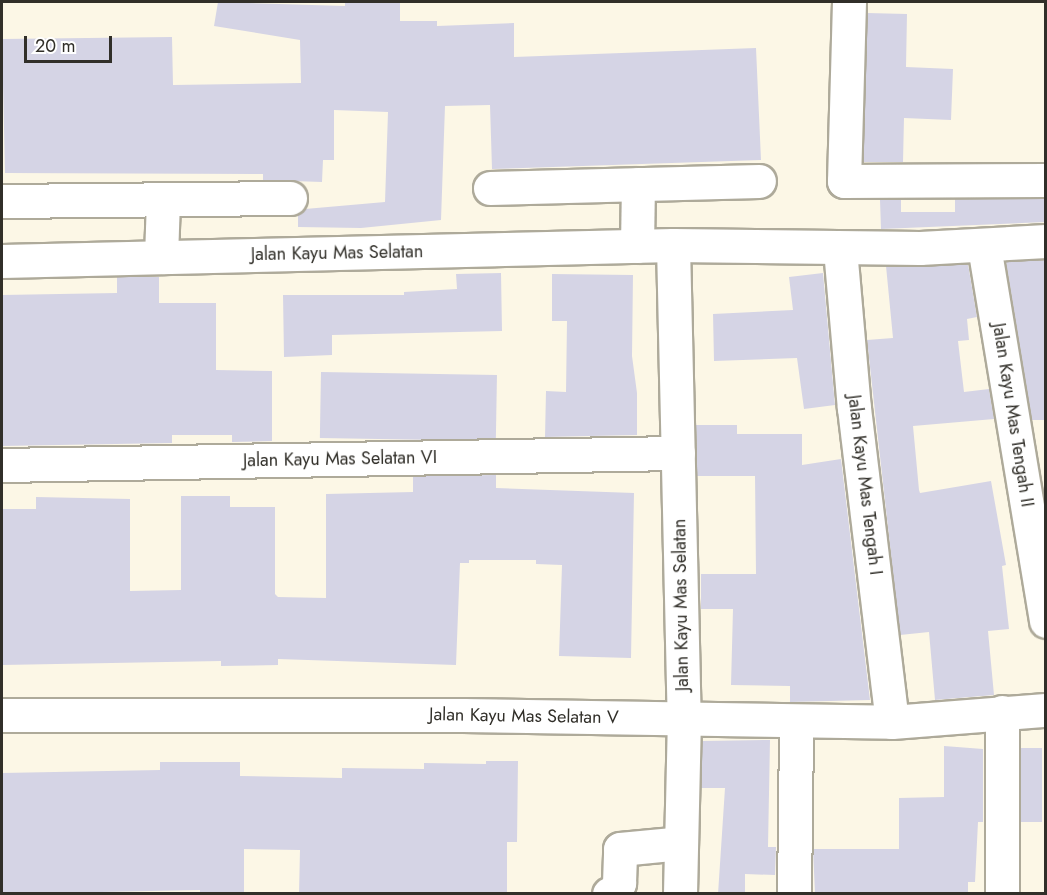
<!DOCTYPE html>
<style>
body{margin:0}
#map{position:relative;width:1047px;height:895px;overflow:hidden;background:#fcf7e6;font-family:Jost,sans-serif}
div>[style]{position:absolute}
[style*='--x']{left:calc(var(--x)*1px);top:calc(var(--y)*1px);width:calc(var(--w)*1px);rotate:calc(var(--a)*1deg)}
.building>*{inset:0;background:#d5d4e5;transform-origin:0 0}
.roads{filter:drop-shadow(2px 0 #aeaa9a) drop-shadow(-2px 0 #aeaa9a) drop-shadow(0 2px #aeaa9a) drop-shadow(0 -2px #aeaa9a)}
.minor>*{height:33px;margin:-16.5px;padding:0 16.5px;transform-origin:16.5px;border-radius:16.5px;background:#fff}
span{translate:-50% -50%;white-space:nowrap;text-align:center;line-height:1.15;-webkit-text-stroke:4.5px #fff;paint-order:stroke}
.street-label{font-size:18px;color:#312f29}
.frame{position:absolute;inset:0;border:3px solid #312f29;pointer-events:none}
.scale{position:absolute;left:24px;top:36px;width:88px;height:27px;box-sizing:border-box;border:3px solid #312f29;border-top:0;padding-left:8px;font-size:18px;line-height:21px;white-space:nowrap;color:#312f29;-webkit-text-stroke:4px #fff;paint-order:stroke}
</style>
<div id="map">
<div class="building">
<div style="clip-path:polygon(218px 2px,345px 6px,345px 2px,400px 2px,400px 21px,437px 21px,437px 26px,514px 23px,514px 57px,756px 48px,761px 160px,492px 169px,490px 105px,445px 106px,441px 220px,361px 228px,298px 227px,298px 215px,305px 209px,385px 202px,388px 112px,334px 110px,334px 160px,323px 160px,322px 182px,263px 180px,263px 174px,5px 173px,2px 39px,172px 37px,173px 85px,301px 83px,300px 40px,214px 26px)"></div>
<div style="clip-path:polygon(867px 13px,907px 14px,906px 67px,953px 69px,951px 120px,904px 118px,903px 162px,863px 162px)"></div>
<div style="clip-path:polygon(901px 199px,901px 212px,955px 212px,955px 199px,1046px 199px,1046px 222px,881px 229px,880px 200px)"></div>
<div style="clip-path:polygon(1046px 260px,1046px 420px,1032px 420px,1006px 262px)"></div>
<div style="clip-path:polygon(968px 264px,977px 317px,967px 319px,969px 340px,958px 341px,964px 392px,989px 389px,994px 419px,913px 426px,919px 490px,920px 493px,991px 481px,1006px 565px,1002px 566px,1009px 629px,988px 631px,994px 695px,935px 700px,929px 632px,900px 635px,867px 340px,893px 338px,886px 266px)"></div>
<div style="clip-path:polygon(501px 273px,502px 331px,332px 335px,332px 355px,284px 357px,283px 295px,404px 295px,404px 292px,457px 289px,456px 274px)"></div>
<div style="clip-path:polygon(823px 273px,835px 405px,804px 409px,797px 358px,714px 361px,713px 314px,793px 310px,789px 277px)"></div>
<div style="clip-path:polygon(552px 274px,633px 275px,632px 356px,637px 393px,637px 435px,545px 437px,546px 391px,566px 392px,567px 321px,552px 321px)"></div>
<div style="clip-path:polygon(117px 277px,159px 277px,159px 303px,216px 303px,216px 370px,272px 371px,272px 441px,232px 442px,232px 435px,172px 435px,172px 443px,2px 446px,2px 295px,117px 293px)"></div>
<div style="left:321px;top:372px;width:176px;height:66px;rotate:1deg"></div>
<div style="clip-path:polygon(696px 425px,737px 425px,737px 434px,802px 434px,802px 465px,841px 459px,870px 700px,790px 702px,790px 686px,731px 685px,733px 609px,701px 609px,701px 574px,756px 574px,755px 476px,697px 476px)"></div>
<div style="clip-path:polygon(496px 475px,496px 488px,634px 493px,631px 658px,559px 656px,562px 565px,536px 564px,536px 560px,469px 560px,469px 563px,460px 563px,456px 665px,278px 659px,278px 665px,221px 666px,221px 661px,2px 665px,2px 509px,36px 509px,36px 497px,130px 499px,130px 591px,181px 590px,181px 496px,230px 496px,230px 507px,275px 507px,275px 594px,278px 597px,326px 598px,326px 494px,413px 492px,413px 476px)"></div>
<div style="clip-path:polygon(770px 740px,768px 847px,776px 847px,775px 875px,745px 874px,745px 894px,718px 894px,725px 788px,701px 788px,702px 741px)"></div>
<div style="clip-path:polygon(944px 746px,983px 749px,983px 822px,978px 822px,975px 882px,968px 882px,968px 894px,815px 894px,813px 849px,899px 849px,899px 798px,944px 797px)"></div>
<div style="left:1021px;top:748px;width:21px;height:74px"></div>
<div style="clip-path:polygon(486px 761px,518px 761px,517px 842px,507px 842px,507px 894px,299px 894px,300px 850px,244px 849px,244px 894px,200px 894px,200px 890px,2px 894px,2px 773px,160px 770px,160px 762px,240px 762px,240px 776px,342px 778px,342px 768px,424px 769px,424px 763px,486px 764px)"></div>
</div>
<div class="roads">
<div class="minor">
<div style="--x:849;--y:2;--w:179;--a:91.6"></div>
<div style="--x:844;--y:181;--w:202;--a:-0.3"></div>
<div style="--x:490;--y:188;--w:269;--a:-1.5"></div>
<div style="--x:2;--y:201;--w:288;--a:-0.6"></div>
<div style="--x:673;--y:245;--w:472;--a:88.7"></div>
<div style="--x:684;--y:717;--w:177;--a:91.3"></div>
<div style="--x:637;--y:246;--w:62;--a:-89.1"></div>
<div style="--x:984;--y:246;--w:380;--a:80.6"></div>
<div style="--x:840;--y:249;--w:160;--a:85"></div>
<div style="--x:854;--y:408;--w:316;--a:83.1"></div>
<div style="--x:161;--y:257;--w:57;--a:-88"></div>
<div style="--x:2;--y:261;--w:671;--a:-1.37"></div>
<div style="--x:673;--y:245;--w:247;--a:0.7"></div>
<div style="--x:920;--y:248;--w:126;--a:-3.2"></div>
<div style="--x:2;--y:465;--w:676;--a:-1.02"></div>
<div style="--x:1002;--y:712;--w:182;--a:90"></div>
<div style="--x:2;--y:715;--w:461;--a:0"></div>
<div style="--x:463;--y:715;--w:429;--a:0.9"></div>
<div style="--x:892;--y:722;--w:154;--a:-4.5"></div>
<div style="--x:609;--y:894;--w:8;--a:-23"></div>
<div style="--x:616;--y:891;--w:9;--a:-69"></div>
<div style="--x:619;--y:883;--w:34;--a:-88"></div>
<div style="--x:620;--y:849;--w:61;--a:-5.6"></div>
<div style="--x:794;--y:894;--w:172;--a:-89.3"></div>
</div>
</div>
<div class="street-label">
<span style="left:337px;top:253px;rotate:-1deg">Jalan Kayu Mas Selatan</span>
<span style="left:1013px;top:415px;rotate:81deg">Jalan Kayu Mas Tengah II</span>
<span style="left:340px;top:459px;rotate:-1deg">Jalan Kayu Mas Selatan VI</span>
<span style="left:865px;top:485px;rotate:83deg">Jalan Kayu Mas Tengah I</span>
<span style="left:681px;top:605px;rotate:-91deg">Jalan Kayu Mas Selatan</span>
<span style="left:524px;top:716px;rotate:1deg">Jalan Kayu Mas Selatan V</span>
</div>
<div class="frame"></div>
<div class="scale">20 m</div>
</div>
